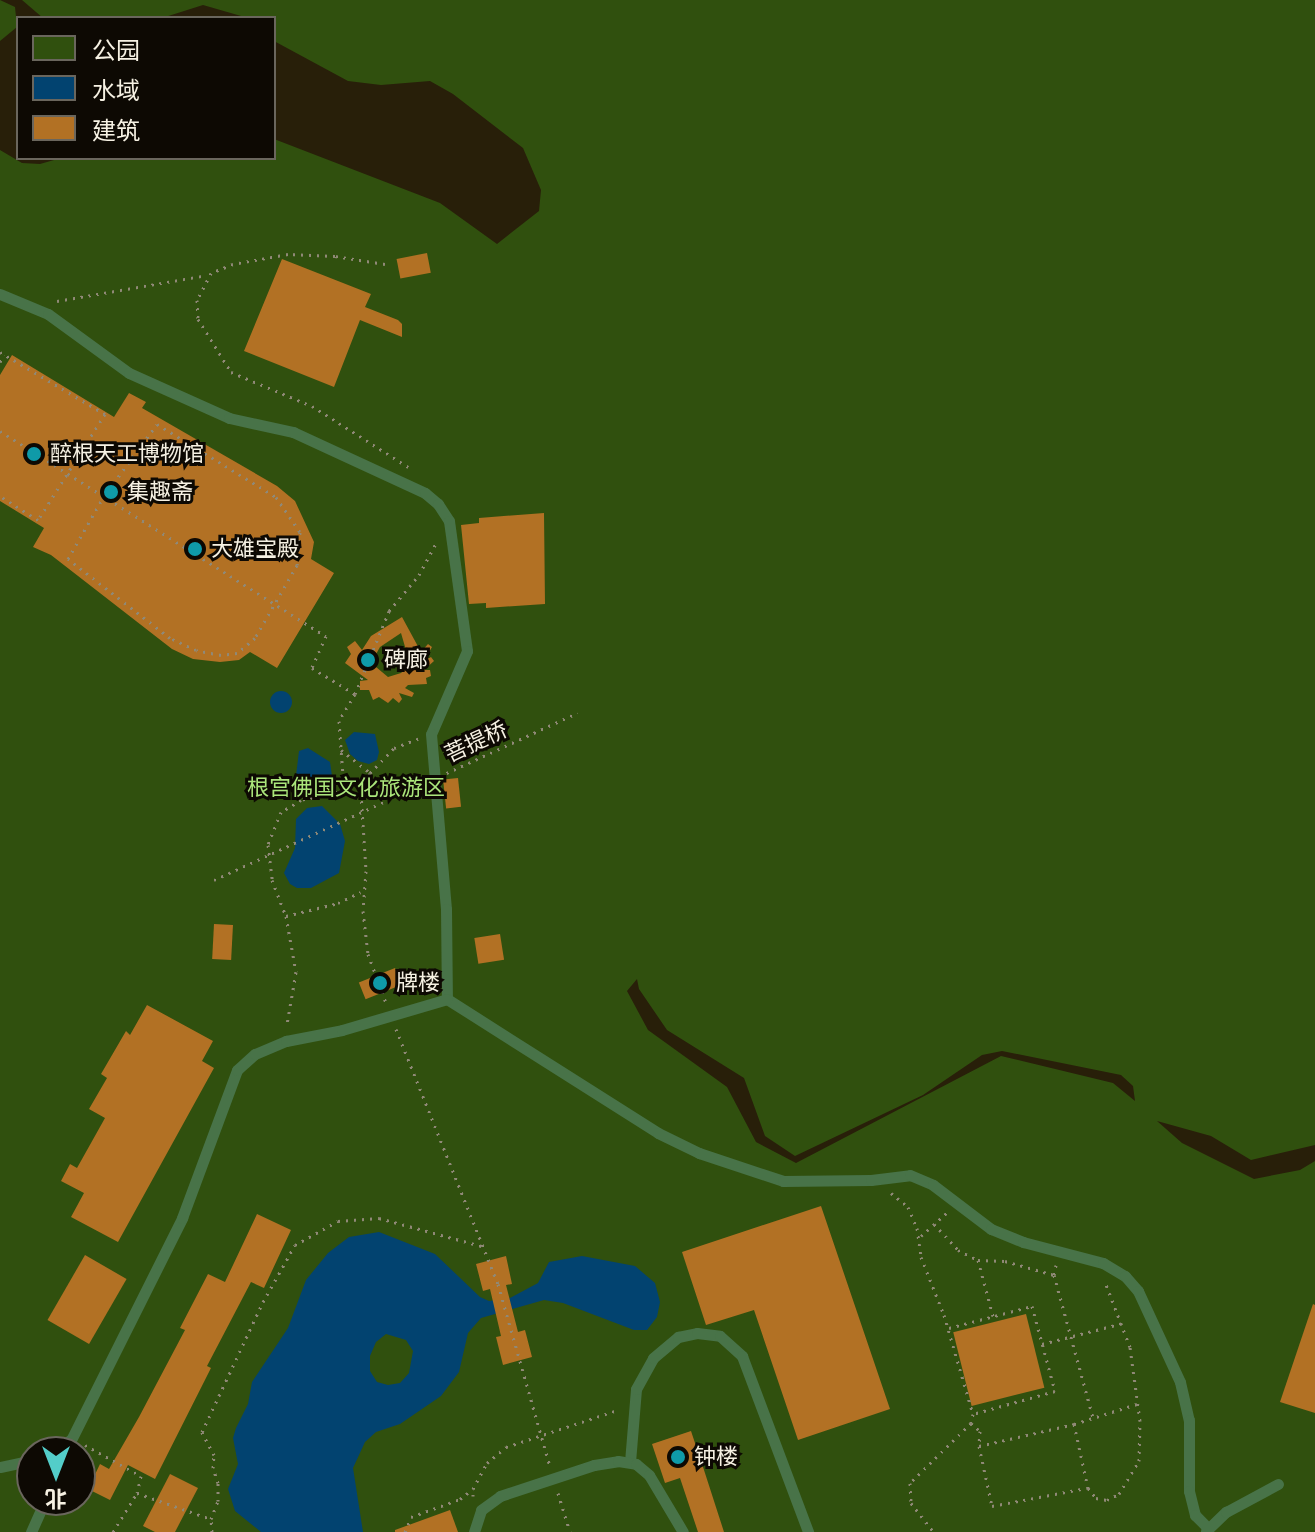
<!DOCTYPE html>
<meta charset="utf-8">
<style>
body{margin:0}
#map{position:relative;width:1315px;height:1532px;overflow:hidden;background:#281f09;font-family:"Roboto Condensed","Noto Sans SC",sans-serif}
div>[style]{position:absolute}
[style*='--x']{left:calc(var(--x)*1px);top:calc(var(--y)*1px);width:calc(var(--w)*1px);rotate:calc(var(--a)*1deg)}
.green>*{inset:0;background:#30500e}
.water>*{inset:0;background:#024370}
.round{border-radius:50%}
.building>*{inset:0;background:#b27124;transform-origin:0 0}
.path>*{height:3px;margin-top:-1.5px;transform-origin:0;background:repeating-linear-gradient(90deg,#908977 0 2px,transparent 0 8px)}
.service>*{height:11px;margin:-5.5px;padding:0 5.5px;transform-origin:5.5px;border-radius:5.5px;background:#487348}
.path-bridge>*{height:3px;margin-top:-1.5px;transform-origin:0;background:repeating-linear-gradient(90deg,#908977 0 2px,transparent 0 8px)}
.dots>*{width:22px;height:22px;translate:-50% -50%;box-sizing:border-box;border:4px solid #0d0903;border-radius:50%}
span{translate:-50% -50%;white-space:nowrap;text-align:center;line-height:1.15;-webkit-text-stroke:6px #0d0903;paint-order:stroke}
.poi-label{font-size:22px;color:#f6f1e3}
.left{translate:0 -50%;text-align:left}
.street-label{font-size:22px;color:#f6f1e3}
.park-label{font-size:22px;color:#abe67b}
.legend{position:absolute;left:16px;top:16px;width:260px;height:144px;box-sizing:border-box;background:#0d0903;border:2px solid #6a665d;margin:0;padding:10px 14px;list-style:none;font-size:24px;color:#f6f1e3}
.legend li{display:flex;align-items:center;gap:16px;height:40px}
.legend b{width:40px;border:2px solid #6a665d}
.north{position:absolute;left:16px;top:1436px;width:80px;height:80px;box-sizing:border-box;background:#0d0903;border:2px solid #6a665d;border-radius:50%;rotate:180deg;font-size:22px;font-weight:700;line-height:32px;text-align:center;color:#f6f1e3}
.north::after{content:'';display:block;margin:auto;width:28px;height:36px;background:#53cdc9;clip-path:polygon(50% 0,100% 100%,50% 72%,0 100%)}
</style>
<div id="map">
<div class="green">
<div style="clip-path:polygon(0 0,15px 7px,17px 27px,0 41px)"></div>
<div style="clip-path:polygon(evenodd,22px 0,1315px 0,1315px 1145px,1251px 1160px,1211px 1136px,1157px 1121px,1182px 1143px,1254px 1179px,1300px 1170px,1315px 1161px,1315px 1532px,0 1532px,0 150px,22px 163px,40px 164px,61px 158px,274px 158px,274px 139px,440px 203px,497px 244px,539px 211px,541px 190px,523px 148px,453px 94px,430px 81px,381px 85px,348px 81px,274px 41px,274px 18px,248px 18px,203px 5px,162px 18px,43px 18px,22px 0,637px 979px,639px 989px,667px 1030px,744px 1078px,765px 1136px,795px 1156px,923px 1095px,982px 1055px,1002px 1051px,1121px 1075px,1133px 1086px,1135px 1101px,1113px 1083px,1001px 1056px,796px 1163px,756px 1142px,727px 1087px,648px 1030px,627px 991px,637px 979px,22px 0,32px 1452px,80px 1452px,80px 1500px,32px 1500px,32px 1452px)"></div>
</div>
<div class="water">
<div class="round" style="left:270px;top:691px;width:22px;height:22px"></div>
<div style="clip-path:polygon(354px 732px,375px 734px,379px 752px,377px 760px,369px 764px,358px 761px,350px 754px,345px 740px)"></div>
<div style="clip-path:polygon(308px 748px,330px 762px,332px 776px,327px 789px,304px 791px,295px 784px,299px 751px)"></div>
<div style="clip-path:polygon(322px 806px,340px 824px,345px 841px,339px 873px,311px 888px,297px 888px,290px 884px,284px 873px,295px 848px,296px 819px,307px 808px)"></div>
<div style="clip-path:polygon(evenodd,379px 1232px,435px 1254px,480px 1297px,489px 1301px,510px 1298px,538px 1283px,549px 1262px,582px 1256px,635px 1266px,655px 1283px,660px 1302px,657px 1317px,647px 1330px,634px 1330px,563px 1303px,544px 1300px,481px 1318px,468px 1333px,459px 1372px,441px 1396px,400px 1424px,376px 1432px,365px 1442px,353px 1468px,363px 1532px,261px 1532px,235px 1511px,228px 1489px,238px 1464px,233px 1438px,236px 1428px,248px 1404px,252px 1382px,288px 1328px,306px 1280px,328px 1253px,349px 1237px,379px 1232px,386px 1334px,406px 1340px,413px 1351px,409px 1373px,400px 1383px,388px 1385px,377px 1382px,370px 1371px,370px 1356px,376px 1342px,386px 1334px)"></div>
</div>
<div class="building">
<div style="left:427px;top:253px;width:20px;height:31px;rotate:79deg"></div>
<div style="clip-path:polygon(282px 259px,371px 294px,365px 307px,398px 320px,402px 324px,402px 337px,360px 320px,334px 387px,244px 351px)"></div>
<div style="clip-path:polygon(12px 355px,114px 417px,129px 393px,146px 402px,142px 408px,277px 486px,295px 501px,314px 542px,311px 559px,334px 573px,277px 668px,250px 652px,239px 660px,220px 662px,193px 659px,172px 649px,51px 555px,33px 547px,44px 528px,0 501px,0 375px)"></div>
<div style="clip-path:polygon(544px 513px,545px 604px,486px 608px,486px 603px,469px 604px,461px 525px,479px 523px,479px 518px)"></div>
<div style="clip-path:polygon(evenodd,402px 617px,421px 652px,428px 644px,432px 647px,424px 661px,431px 657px,434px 661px,424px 670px,430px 670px,431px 676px,426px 678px,427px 684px,408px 685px,405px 688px,414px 693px,412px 697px,399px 693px,402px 699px,399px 703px,393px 698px,388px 703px,379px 697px,373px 700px,369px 690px,360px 690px,360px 681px,368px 680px,345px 663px,351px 654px,347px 647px,355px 641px,362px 650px,371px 636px,402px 617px,401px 633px,410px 664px,401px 673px,388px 677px,376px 667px,375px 656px,380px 647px,401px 633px)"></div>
<div style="left:458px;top:778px;width:29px;height:15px;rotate:84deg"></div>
<div style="left:214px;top:924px;width:19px;height:35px;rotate:3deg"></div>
<div style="left:500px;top:934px;width:26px;height:26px;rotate:81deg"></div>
<div style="left:395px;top:968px;width:18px;height:39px;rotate:68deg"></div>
<div style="clip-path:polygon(147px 1005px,213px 1041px,202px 1061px,214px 1068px,118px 1242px,71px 1217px,84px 1193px,61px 1181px,70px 1164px,77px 1168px,105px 1118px,89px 1109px,107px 1078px,101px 1074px,126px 1031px,130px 1035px)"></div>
<div style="clip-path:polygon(821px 1206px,890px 1409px,798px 1440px,754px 1310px,706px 1325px,682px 1252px)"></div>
<div style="clip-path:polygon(257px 1214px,291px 1230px,264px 1288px,251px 1282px,207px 1366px,211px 1368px,155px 1479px,128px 1465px,110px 1500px,88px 1489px,100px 1464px,109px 1469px,139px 1417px,185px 1330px,180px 1328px,208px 1274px,225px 1282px)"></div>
<div style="left:85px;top:1255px;width:48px;height:75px;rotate:30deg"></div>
<div style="clip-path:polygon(506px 1256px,512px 1284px,506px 1285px,518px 1332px,525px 1330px,532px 1357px,503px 1365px,496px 1337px,501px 1336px,490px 1289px,483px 1291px,476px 1264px)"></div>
<div style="clip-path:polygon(1313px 1304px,1315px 1305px,1315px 1413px,1280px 1402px)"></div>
<div style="left:1026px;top:1314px;width:76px;height:75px;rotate:76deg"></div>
<div style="clip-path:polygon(691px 1431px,704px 1470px,724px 1532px,698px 1532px,680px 1478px,665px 1483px,652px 1444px)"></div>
<div style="clip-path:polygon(170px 1474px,198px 1488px,175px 1532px,155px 1532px,143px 1526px)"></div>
<div style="clip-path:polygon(450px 1510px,458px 1532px,395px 1532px,395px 1530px)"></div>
</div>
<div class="path">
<div style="--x:385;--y:264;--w:51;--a:-170.9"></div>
<div style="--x:335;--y:256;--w:47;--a:-177.6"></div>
<div style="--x:288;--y:254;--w:56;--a:169.7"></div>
<div style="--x:233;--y:264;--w:24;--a:158"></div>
<div style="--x:211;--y:273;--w:30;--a:117"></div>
<div style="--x:197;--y:300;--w:19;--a:87"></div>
<div style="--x:198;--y:319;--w:62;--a:58.1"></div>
<div style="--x:231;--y:372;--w:88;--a:22.8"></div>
<div style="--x:312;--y:406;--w:114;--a:32.4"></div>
<div style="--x:57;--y:301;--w:152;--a:-9.8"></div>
<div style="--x:0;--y:352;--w:122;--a:30.6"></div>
<div style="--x:105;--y:414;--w:125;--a:122.3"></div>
<div style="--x:38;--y:520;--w:45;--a:-147.7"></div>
<div style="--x:0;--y:362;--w:8;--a:-60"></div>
<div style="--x:157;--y:424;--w:140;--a:31.5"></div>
<div style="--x:276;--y:497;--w:42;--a:55.6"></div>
<div style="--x:300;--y:532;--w:33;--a:95"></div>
<div style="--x:297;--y:565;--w:84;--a:119.9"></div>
<div style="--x:255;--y:638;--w:23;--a:140"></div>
<div style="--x:237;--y:653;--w:16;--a:173"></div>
<div style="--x:221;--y:655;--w:25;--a:-169"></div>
<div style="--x:196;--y:650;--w:29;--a:-155"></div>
<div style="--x:170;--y:638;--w:129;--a:-142.2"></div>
<div style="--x:68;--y:559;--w:73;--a:-60.3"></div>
<div style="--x:104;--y:496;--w:89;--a:-53.6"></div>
<div style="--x:0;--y:431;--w:385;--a:32.2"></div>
<div style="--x:326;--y:636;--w:35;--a:114"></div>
<div style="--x:312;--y:668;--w:50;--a:31.2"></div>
<div style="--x:355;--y:694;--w:31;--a:121"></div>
<div style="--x:339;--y:721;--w:55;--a:85.8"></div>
<div style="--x:343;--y:776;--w:18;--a:112"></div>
<div style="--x:336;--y:793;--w:36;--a:169"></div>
<div style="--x:301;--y:800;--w:23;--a:149"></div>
<div style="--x:281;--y:812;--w:35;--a:112"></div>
<div style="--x:268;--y:845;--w:35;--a:83"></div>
<div style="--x:272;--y:880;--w:39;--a:69"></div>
<div style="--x:286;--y:916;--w:57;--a:79.9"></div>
<div style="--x:296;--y:972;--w:53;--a:99.8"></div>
<div style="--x:355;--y:694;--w:90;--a:-67.7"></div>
<div style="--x:389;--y:611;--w:47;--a:-50.2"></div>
<div style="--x:419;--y:575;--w:38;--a:-62"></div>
<div style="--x:341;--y:750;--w:37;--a:38"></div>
<div style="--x:370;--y:773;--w:35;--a:-46"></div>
<div style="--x:394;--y:748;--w:26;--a:-21"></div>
<div style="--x:370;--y:773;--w:22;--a:114"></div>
<div style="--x:361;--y:793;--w:78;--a:86.3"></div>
<div style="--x:366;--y:871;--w:40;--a:94.3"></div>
<div style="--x:363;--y:911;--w:43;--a:83.4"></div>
<div style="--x:368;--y:954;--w:52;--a:69.8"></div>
<div style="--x:286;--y:916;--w:54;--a:-14"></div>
<div style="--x:338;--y:903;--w:25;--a:-26"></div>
<div style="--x:396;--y:1029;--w:275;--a:68.2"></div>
<div style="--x:498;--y:1284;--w:189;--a:74.1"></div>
<div style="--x:891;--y:1193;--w:22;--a:39"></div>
<div style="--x:908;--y:1207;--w:23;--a:67"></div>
<div style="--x:917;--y:1228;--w:29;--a:82"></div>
<div style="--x:921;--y:1257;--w:62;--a:68.4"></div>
<div style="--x:944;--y:1315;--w:103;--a:73.7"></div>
<div style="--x:973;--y:1414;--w:9;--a:103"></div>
<div style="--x:971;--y:1423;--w:86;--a:135.5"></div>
<div style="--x:910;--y:1483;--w:20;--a:87"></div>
<div style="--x:911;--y:1503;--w:37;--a:52"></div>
<div style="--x:934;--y:1224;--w:35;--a:47"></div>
<div style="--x:958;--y:1250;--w:22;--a:27"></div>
<div style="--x:978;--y:1260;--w:27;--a:2"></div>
<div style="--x:1005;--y:1261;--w:51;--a:15.9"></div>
<div style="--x:921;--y:1236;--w:36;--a:-42"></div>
<div style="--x:978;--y:1260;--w:58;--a:75"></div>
<div style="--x:1056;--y:1265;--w:10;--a:101"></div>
<div style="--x:1054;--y:1275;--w:148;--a:74.7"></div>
<div style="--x:949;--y:1328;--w:86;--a:-14.8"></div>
<div style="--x:1032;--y:1306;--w:88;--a:74.9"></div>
<div style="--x:1055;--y:1391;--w:85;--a:164.3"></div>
<div style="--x:1042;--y:1344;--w:84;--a:-14.5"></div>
<div style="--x:971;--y:1423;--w:12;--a:42"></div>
<div style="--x:980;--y:1431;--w:15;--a:94"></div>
<div style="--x:979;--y:1446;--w:61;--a:77.8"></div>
<div style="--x:992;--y:1506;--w:96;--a:-10.8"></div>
<div style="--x:1074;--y:1424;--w:66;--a:77.7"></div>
<div style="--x:1088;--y:1488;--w:13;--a:51"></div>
<div style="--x:1096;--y:1498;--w:11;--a:10"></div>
<div style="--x:1107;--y:1500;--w:13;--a:-27"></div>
<div style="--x:1119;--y:1494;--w:39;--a:-59"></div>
<div style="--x:1139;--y:1461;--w:40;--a:-88.6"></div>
<div style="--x:1140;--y:1421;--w:75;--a:-97.7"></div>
<div style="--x:1130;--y:1347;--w:70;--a:-111"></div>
<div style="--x:85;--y:1445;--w:64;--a:29"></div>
<div style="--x:141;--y:1476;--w:17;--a:103"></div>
<div style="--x:137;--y:1493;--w:78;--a:19.4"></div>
<div style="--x:979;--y:1446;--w:98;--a:-13"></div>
<div style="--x:1074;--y:1424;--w:66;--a:-17.6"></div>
<div style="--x:558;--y:1493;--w:41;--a:72.9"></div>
<div style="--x:473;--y:1496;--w:7;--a:-90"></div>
<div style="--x:473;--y:1489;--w:30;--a:-62"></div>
<div style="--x:487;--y:1463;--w:25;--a:-40"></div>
<div style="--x:506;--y:1447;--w:118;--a:-18.3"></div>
<div style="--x:113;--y:1532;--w:46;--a:-58.4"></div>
<div style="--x:212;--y:1532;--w:13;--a:-94"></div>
<div style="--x:211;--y:1519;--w:19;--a:-69"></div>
<div style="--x:218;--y:1501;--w:18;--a:-90"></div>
<div style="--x:218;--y:1483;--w:16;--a:-108"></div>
<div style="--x:213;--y:1468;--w:13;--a:-86"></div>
<div style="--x:214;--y:1455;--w:26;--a:-118"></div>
<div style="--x:202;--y:1432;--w:144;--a:-64.9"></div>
<div style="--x:263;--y:1302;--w:65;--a:-60.7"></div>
<div style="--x:295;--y:1245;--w:49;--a:-29.2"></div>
<div style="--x:338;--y:1221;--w:41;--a:-4.2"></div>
<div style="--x:379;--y:1218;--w:110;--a:15.3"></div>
<div style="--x:405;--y:1532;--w:16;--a:-68"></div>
<div style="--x:411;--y:1517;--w:52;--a:-20.2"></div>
<div style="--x:460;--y:1499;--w:16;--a:-38"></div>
</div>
<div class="service">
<div style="--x:0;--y:294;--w:52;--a:22.6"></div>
<div style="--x:48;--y:314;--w:100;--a:36.1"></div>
<div style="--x:129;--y:373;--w:110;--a:24.2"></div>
<div style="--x:229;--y:418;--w:66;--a:12.3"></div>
<div style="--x:293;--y:432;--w:145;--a:24.8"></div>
<div style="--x:425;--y:493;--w:17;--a:40"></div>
<div style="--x:438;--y:504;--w:20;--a:57"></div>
<div style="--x:449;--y:521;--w:131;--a:82.1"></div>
<div style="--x:467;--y:651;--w:90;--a:113.4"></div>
<div style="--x:431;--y:734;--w:176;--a:85.1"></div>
<div style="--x:446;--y:909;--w:90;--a:89.4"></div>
<div style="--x:447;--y:999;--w:250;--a:32.4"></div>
<div style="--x:658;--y:1133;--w:46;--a:26"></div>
<div style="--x:699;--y:1153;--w:89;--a:18.4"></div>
<div style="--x:783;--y:1181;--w:88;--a:-0.7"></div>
<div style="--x:871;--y:1180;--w:39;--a:-7"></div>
<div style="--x:910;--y:1175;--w:25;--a:23"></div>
<div style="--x:933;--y:1185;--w:73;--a:37.2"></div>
<div style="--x:991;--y:1229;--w:35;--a:22"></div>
<div style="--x:1023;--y:1242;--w:83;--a:14.7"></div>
<div style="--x:1103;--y:1263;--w:26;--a:31"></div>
<div style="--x:1125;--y:1276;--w:20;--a:49"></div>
<div style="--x:1138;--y:1291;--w:100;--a:65.2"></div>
<div style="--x:1180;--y:1382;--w:39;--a:77"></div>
<div style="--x:1189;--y:1420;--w:71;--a:90"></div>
<div style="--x:1189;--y:1491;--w:25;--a:76"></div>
<div style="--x:1195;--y:1515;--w:17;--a:45"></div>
<div style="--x:53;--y:1452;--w:21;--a:-35"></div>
<div style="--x:65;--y:1452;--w:262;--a:-63.4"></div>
<div style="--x:182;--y:1218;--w:158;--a:-69.6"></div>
<div style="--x:237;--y:1070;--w:24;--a:-42"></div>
<div style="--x:255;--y:1054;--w:34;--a:-23"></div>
<div style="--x:286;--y:1041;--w:57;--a:-11.1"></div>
<div style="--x:342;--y:1030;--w:109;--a:-16.4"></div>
<div style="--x:630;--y:1462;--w:73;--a:-85.3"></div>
<div style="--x:636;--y:1389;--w:35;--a:-61"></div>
<div style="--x:653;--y:1358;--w:33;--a:-40"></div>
<div style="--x:678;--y:1337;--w:19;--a:-12"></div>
<div style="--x:697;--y:1333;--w:23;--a:7"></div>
<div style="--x:720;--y:1336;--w:30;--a:42"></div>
<div style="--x:742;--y:1356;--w:188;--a:69.4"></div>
<div style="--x:0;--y:1467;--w:33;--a:-12"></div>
<div style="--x:1206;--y:1531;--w:28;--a:-44"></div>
<div style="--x:1226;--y:1512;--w:59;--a:-28.3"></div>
<div style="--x:31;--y:1532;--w:35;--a:-66"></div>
<div style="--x:474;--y:1532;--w:23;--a:-72"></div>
<div style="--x:481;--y:1510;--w:24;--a:-36"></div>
<div style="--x:500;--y:1496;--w:99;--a:-18.3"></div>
<div style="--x:594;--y:1465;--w:24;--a:-9"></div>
<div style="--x:618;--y:1461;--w:18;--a:9"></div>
<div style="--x:636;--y:1464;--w:17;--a:40"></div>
<div style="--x:649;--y:1475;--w:66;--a:59.2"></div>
</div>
<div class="path-bridge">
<div style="--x:214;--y:880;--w:400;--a:-24.7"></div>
</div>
<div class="dots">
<div style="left:34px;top:454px;background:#0f9aa8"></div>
<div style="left:111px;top:492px;background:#0f9aa8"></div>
<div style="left:195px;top:549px;background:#0f9aa8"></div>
<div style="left:368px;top:660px;background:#0f9aa8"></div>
<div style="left:380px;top:983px;background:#0f9aa8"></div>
<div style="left:678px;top:1457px;background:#0f9aa8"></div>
</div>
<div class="poi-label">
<span class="left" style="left:50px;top:454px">醉根天工博物馆</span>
<span class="left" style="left:127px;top:492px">集趣斋</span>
<span class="left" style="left:211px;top:549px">大雄宝殿</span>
<span class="left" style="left:384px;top:660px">碑廊</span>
<span class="left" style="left:396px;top:983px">牌楼</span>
<span class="left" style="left:694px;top:1457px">钟楼</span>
</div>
<div class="street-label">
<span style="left:476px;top:742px;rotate:-25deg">菩提桥</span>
</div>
<div class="park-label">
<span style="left:346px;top:788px">根宫佛国文化旅游区</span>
</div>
<ul class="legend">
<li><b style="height:22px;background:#30500e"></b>公园</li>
<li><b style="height:22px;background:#024370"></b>水域</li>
<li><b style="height:22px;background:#b27124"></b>建筑</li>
</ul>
<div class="north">北</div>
</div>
